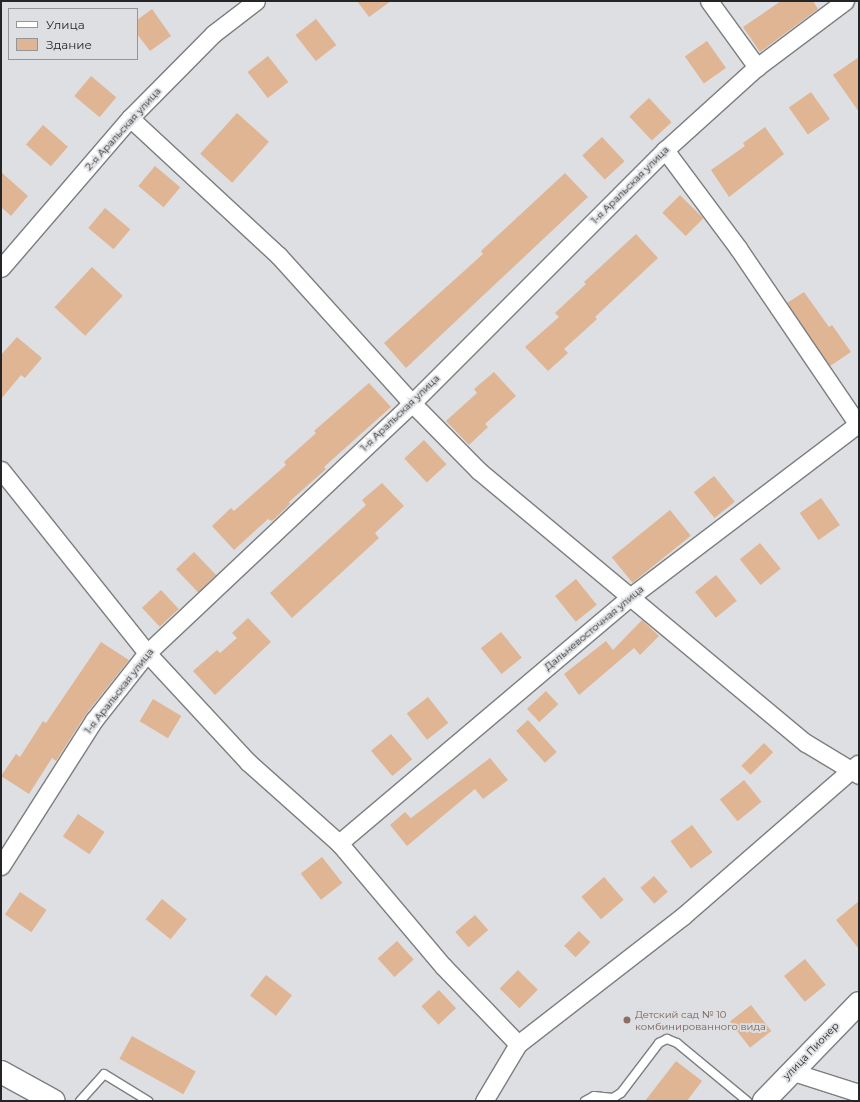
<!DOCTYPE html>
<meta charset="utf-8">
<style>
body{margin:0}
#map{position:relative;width:860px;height:1102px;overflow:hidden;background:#dedfe2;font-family:Montserrat,sans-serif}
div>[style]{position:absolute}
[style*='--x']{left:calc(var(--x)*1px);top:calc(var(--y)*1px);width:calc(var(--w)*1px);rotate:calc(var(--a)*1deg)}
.building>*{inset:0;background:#dfb593;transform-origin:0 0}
.roads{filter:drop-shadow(1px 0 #7c7e80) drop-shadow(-1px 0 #7c7e80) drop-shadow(0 1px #7c7e80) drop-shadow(0 -1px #7c7e80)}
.lane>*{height:8px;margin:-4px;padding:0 4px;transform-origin:4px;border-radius:4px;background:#fff}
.street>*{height:17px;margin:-8.5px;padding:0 8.5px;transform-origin:8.5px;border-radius:8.5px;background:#fff}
.secondary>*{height:22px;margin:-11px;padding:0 11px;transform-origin:11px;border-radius:11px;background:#fff}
.dots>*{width:11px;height:11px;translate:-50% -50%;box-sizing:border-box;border:2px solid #dedfe2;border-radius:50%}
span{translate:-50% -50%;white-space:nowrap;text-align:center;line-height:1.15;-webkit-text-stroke:3.5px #dedfe2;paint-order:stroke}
.street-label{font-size:10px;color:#242526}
.education-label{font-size:10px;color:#785e54}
.left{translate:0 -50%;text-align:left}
.frame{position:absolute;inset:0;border:2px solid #242526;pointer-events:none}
.legend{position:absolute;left:8px;top:8px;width:130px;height:52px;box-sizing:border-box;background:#dedfe2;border:1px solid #949597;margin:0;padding:5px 7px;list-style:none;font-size:12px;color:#242526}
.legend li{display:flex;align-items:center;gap:8px;height:20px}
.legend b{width:20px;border:1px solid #949597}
</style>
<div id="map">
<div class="building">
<div style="clip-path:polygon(357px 1px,391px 1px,369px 17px)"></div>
<div style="clip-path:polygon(781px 1px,813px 1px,818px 9px,760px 52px,743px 27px)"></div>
<div style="clip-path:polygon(152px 9px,171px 36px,150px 51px,137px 34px,137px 20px)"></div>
<div style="left:316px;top:19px;width:33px;height:26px;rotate:52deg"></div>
<div style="left:707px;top:41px;width:33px;height:27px;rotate:55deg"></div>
<div style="left:268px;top:56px;width:33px;height:26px;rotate:52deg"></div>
<div style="clip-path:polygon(859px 57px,859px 112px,833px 75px)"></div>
<div style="left:91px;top:76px;width:33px;height:26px;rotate:40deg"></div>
<div style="left:811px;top:92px;width:33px;height:27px;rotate:55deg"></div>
<div style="left:649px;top:98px;width:33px;height:27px;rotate:47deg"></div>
<div style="left:237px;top:113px;width:43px;height:55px;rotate:42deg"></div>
<div style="left:43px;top:125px;width:33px;height:26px;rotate:41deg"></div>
<div style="clip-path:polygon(765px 127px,784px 154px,729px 197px,711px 170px,745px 146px,743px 143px)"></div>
<div style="left:602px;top:137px;width:33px;height:27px;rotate:47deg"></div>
<div style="left:155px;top:166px;width:33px;height:26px;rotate:40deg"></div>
<div style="clip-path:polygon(1px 172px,28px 196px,11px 216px,1px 207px)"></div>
<div style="clip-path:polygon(565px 173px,588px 197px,406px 368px,384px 343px,483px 254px,481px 251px)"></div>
<div style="left:680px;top:195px;width:33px;height:25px;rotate:45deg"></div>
<div style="left:105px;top:208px;width:33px;height:26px;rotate:40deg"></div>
<div style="clip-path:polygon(636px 234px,658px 258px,595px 317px,597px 319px,564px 349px,568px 353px,548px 371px,525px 347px,559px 317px,555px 313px,586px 284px,584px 282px)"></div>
<div style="left:92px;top:267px;width:42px;height:55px;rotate:43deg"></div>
<div style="clip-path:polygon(804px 292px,829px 327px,832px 325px,851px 352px,830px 366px,787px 303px)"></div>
<div style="clip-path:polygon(17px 337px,42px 358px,25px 378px,21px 375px,1px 399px,1px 355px)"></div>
<div style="clip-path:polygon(494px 372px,516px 396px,485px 424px,488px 427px,469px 445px,446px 421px,477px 393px,474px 389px)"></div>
<div style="clip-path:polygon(369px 383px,391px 407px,324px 467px,326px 469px,289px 502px,290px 504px,272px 521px,268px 519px,234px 550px,212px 526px,231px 508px,234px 511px,286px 465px,284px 462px,316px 433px,314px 431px)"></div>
<div style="left:424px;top:440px;width:33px;height:27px;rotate:47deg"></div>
<div style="left:714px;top:476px;width:33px;height:26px;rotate:51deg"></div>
<div style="clip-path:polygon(382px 483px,404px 506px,375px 533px,379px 538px,292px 618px,270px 593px,366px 505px,362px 500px)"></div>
<div style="left:821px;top:498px;width:33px;height:26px;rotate:55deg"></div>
<div style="left:670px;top:510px;width:33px;height:75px;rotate:51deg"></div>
<div style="left:760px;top:543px;width:33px;height:26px;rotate:51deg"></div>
<div style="left:194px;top:552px;width:32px;height:25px;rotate:46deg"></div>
<div style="left:716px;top:575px;width:33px;height:27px;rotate:51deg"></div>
<div style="left:576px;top:579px;width:33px;height:27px;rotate:51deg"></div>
<div style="left:161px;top:590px;width:26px;height:26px;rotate:47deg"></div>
<div style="clip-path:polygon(248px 618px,271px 642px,215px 695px,193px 671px,217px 650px,220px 653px,237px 638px,232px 633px)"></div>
<div style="clip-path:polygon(642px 620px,659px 636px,640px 655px,634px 648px,579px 695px,564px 674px,606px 641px,613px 650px)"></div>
<div style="left:501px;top:632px;width:33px;height:26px;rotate:51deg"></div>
<div style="clip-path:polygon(101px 642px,129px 660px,86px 714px,56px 761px,52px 758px,29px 794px,1px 776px,16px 754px,20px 757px,43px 721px,46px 723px)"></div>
<div style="left:546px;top:691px;width:18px;height:26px;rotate:47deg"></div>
<div style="left:428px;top:697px;width:33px;height:27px;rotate:52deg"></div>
<div style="left:153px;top:699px;width:33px;height:26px;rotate:31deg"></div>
<div style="left:528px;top:720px;width:43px;height:16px;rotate:48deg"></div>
<div style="left:391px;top:734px;width:33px;height:26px;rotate:50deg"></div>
<div style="left:764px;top:743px;width:13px;height:32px;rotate:45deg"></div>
<div style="clip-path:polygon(490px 758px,508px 780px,483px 799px,475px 789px,407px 846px,390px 825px,405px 812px,411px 818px)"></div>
<div style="left:744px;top:780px;width:28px;height:31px;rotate:51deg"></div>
<div style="left:78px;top:814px;width:32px;height:27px;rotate:34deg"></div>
<div style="left:692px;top:825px;width:34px;height:27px;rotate:53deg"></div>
<div style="left:322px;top:857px;width:33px;height:27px;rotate:52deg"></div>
<div style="left:654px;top:876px;width:21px;height:18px;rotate:49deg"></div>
<div style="left:604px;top:877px;width:30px;height:30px;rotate:49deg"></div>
<div style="left:20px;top:892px;width:32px;height:27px;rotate:34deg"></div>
<div style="left:162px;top:899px;width:32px;height:26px;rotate:39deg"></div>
<div style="clip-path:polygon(859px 901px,859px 949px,836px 920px)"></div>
<div style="left:475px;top:915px;width:20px;height:26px;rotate:49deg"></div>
<div style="left:579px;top:931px;width:16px;height:21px;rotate:45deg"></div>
<div style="left:397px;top:941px;width:25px;height:26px;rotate:48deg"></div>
<div style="left:805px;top:959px;width:33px;height:27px;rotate:51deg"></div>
<div style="left:518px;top:970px;width:28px;height:26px;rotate:45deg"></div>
<div style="left:266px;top:975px;width:33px;height:26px;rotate:38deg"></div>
<div style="left:439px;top:990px;width:25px;height:24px;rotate:47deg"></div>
<div style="left:751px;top:1005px;width:33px;height:27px;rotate:52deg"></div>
<div style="left:132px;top:1036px;width:73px;height:26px;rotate:29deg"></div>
<div style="clip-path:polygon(676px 1061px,702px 1081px,687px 1101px,645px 1101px)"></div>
</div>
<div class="roads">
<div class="lane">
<div style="--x:80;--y:1101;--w:36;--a:-48"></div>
<div style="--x:104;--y:1074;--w:52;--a:31.5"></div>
<div style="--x:585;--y:1101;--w:10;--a:-29"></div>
<div style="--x:594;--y:1096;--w:19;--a:6"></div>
<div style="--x:613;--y:1098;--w:9;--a:-32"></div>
<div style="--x:621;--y:1093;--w:63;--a:-52.8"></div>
<div style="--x:659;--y:1043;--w:9;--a:-27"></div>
<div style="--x:667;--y:1039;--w:11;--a:22"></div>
<div style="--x:677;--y:1043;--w:91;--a:39.6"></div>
</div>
<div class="street">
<div style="--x:709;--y:1;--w:82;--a:54"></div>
<div style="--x:130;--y:118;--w:203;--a:42.8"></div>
<div style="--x:279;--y:256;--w:198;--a:47.9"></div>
<div style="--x:412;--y:403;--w:95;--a:45.4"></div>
<div style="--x:479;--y:471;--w:425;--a:39.8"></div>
<div style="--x:806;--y:743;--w:62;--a:31.1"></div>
<div style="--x:665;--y:150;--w:122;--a:53.3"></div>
<div style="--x:738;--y:248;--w:215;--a:55.8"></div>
<div style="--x:1;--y:268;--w:198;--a:-49.3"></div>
<div style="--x:130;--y:118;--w:118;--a:-45.3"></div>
<div style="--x:213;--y:34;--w:54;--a:-37.5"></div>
<div style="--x:1;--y:470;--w:234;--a:51.4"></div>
<div style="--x:147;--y:653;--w:149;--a:47.2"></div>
<div style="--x:248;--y:762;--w:122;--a:41.7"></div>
<div style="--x:339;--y:843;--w:161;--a:49.8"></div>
<div style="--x:443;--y:966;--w:108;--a:46.1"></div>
<div style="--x:339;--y:843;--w:381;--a:-40.2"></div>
<div style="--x:630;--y:597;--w:288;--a:-37.2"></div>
<div style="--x:1;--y:866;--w:173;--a:-57.5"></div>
<div style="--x:94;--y:720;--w:85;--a:-51.7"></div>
<div style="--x:147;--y:653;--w:364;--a:-43.3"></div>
<div style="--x:412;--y:403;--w:358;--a:-45"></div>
<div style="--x:665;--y:150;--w:124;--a:-42.1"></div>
<div style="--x:757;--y:67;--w:110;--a:-36.9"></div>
<div style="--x:790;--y:1071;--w:72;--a:17.7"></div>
<div style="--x:484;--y:1101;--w:66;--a:-59.2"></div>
<div style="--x:518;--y:1044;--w:209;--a:-37.8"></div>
<div style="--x:683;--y:916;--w:232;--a:-41"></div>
</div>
<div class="secondary">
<div style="--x:1;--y:1072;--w:60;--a:28.7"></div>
<div style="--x:764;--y:1101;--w:136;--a:-45.9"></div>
</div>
</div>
<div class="dots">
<div style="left:627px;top:1020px;background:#8d6e63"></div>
</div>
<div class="street-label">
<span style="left:123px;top:129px;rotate:-48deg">2-я Аральская улица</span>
<span style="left:630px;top:185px;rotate:-45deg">1-я Аральская улица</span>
<span style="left:400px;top:413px;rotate:-44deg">1-я Аральская улица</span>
<span style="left:594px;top:628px;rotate:-40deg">Дальневосточная улица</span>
<span style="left:119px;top:691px;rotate:-52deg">1-я Аральская улица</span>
<span style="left:811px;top:1051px;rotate:-46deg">улица Пионер</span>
</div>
<div class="education-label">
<span class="left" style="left:635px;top:1020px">Детский сад № 10<br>комбинированного вида</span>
</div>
<div class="frame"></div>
<ul class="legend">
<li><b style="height:5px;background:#fff"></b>Улица</li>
<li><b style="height:11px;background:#dfb593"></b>Здание</li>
</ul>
</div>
